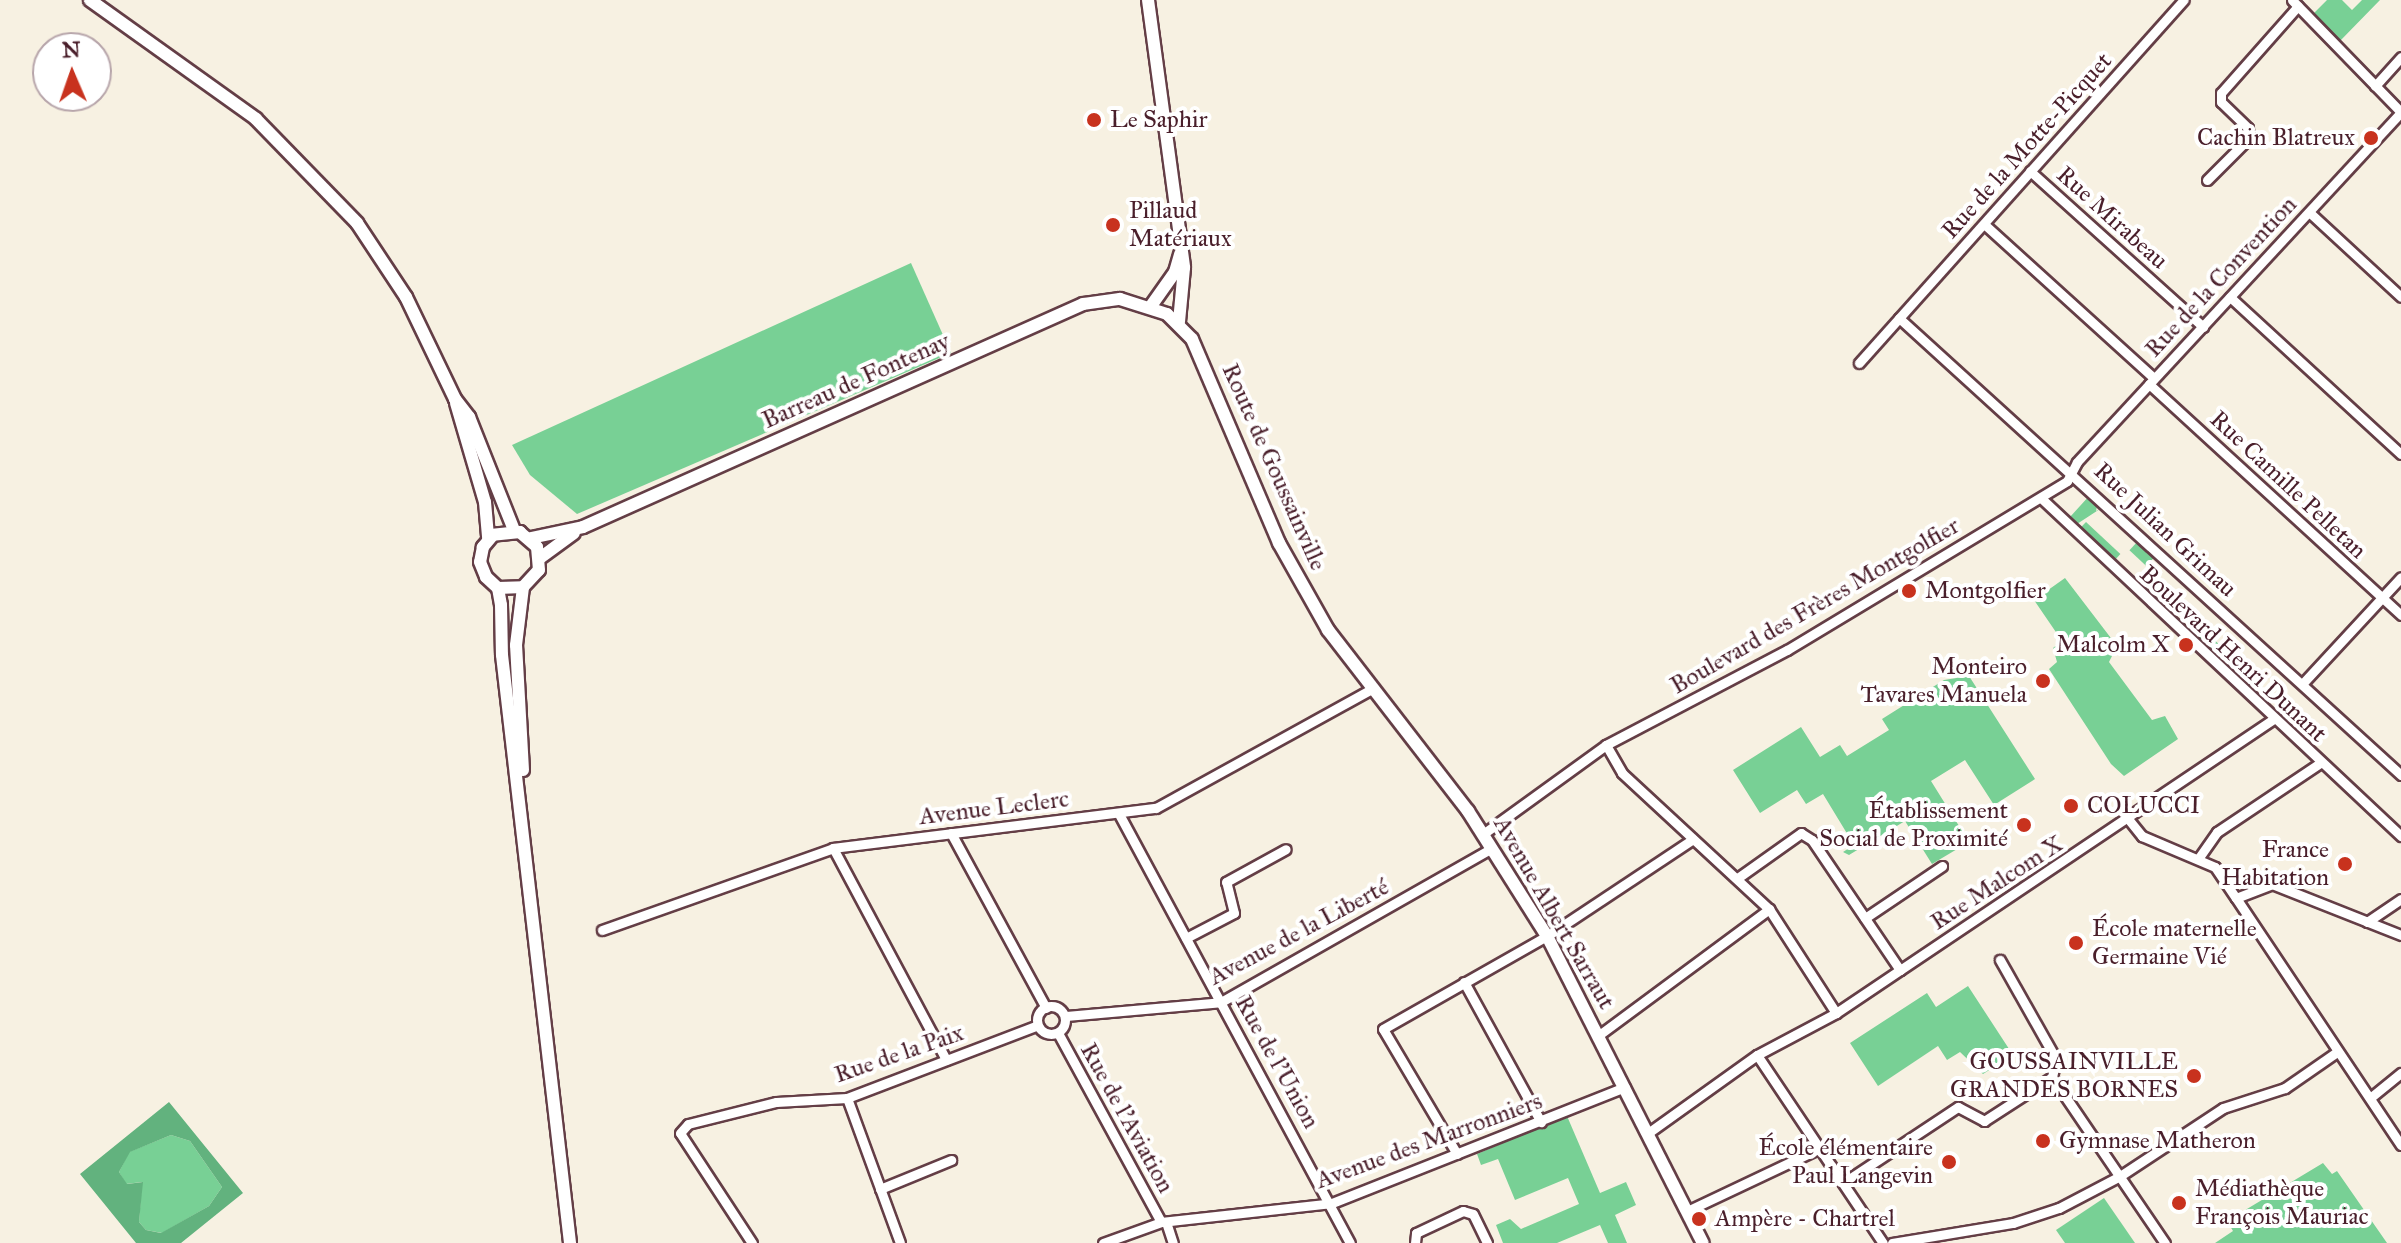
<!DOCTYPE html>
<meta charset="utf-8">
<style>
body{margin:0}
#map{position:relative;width:2401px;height:1243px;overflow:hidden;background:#f7f1e2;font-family:"IM FELL Great Primer",serif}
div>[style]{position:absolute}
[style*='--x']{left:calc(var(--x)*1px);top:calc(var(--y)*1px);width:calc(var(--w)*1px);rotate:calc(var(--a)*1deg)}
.green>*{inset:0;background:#78d095;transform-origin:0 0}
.forest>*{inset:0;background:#62b27e}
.roads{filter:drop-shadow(2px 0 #643e46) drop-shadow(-2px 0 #643e46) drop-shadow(0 2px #643e46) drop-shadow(0 -2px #643e46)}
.street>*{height:9px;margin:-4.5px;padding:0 4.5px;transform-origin:4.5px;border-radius:4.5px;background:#fff}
.street>.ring{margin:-4.5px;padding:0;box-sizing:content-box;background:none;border:9px solid #fff;border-radius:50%}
.secondary>*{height:12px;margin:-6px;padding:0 6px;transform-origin:6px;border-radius:6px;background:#fff}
.dots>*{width:22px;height:22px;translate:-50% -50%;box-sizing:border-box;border:4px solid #fff;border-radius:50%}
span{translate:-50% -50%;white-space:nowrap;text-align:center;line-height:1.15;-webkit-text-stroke:8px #fff;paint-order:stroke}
.poi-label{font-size:24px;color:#4a1f2b}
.left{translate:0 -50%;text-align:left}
.right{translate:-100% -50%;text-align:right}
.street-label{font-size:24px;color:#4a1f2b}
.north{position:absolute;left:32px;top:32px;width:80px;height:80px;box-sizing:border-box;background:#fff;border:2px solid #b7a5aa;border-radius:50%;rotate:358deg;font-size:22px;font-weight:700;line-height:32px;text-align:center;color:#4a1f2b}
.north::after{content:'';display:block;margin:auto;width:28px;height:36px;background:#c8321e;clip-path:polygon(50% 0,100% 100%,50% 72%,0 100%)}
</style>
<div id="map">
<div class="green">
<div style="clip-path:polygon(2327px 0,2342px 0,2352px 10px,2362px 0,2380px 0,2340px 41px,2313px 14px)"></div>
<div style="clip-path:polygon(911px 263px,951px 353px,577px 514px,530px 475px,512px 445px)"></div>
<div style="clip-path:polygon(2090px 495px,2098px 502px,2096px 511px,2103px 507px,2077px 524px,2070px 517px)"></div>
<div style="left:2086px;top:522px;width:47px;height:7px;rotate:43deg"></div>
<div style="left:2139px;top:540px;width:23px;height:14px;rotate:43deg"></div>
<div style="clip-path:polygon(2065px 578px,2117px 646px,2109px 662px,2152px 720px,2165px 716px,2178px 739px,2124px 776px,2111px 764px,2049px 669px,2057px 662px,2053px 648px,2062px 641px,2034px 600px)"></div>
<div style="left:2192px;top:620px;width:42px;height:8px;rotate:42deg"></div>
<div style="clip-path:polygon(1969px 676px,2035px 779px,1994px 805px,1965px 760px,1931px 781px,1969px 842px,1932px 864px,1905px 821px,1849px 855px,1843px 852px,1854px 845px,1823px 794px,1806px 804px,1797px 790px,1760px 813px,1733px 770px,1801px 727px,1820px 757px,1840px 745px,1847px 756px,1889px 730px,1882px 719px,1944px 680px)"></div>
<div style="clip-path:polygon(1968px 986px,2013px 1055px,1983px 1074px,1960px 1052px,1947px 1060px,1938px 1046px,1878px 1086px,1850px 1043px,1927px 993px,1936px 1007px)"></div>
<div style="clip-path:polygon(1567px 1116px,1600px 1193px,1626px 1182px,1636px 1205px,1615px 1215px,1627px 1243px,1608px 1243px,1600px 1225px,1557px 1243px,1503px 1243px,1496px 1225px,1510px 1219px,1521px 1229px,1579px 1204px,1568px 1178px,1515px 1200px,1498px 1159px,1481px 1165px,1477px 1154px)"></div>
<div style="clip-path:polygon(171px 1135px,190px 1141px,222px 1187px,209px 1206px,162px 1233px,146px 1230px,139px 1222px,142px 1182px,126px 1184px,119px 1172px,129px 1152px)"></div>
<div style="clip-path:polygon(2323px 1163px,2332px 1174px,2337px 1171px,2387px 1243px,2215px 1243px,2233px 1231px,2227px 1221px)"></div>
<div style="clip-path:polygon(2104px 1198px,2135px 1243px,2065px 1243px,2056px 1230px)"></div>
</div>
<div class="forest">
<div style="clip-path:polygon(evenodd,169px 1102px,243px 1193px,181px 1243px,136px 1243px,80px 1174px,169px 1102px,171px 1135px,190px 1141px,222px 1187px,209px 1206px,161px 1233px,146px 1230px,139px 1222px,143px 1182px,127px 1184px,119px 1172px,130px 1152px,171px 1135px)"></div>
</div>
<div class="roads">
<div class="street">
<div style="--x:2292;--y:0;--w:156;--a:45.8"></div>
<div style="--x:2375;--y:86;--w:39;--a:-48"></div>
<div style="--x:2030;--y:171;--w:233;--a:42"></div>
<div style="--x:2207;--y:180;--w:59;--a:-45"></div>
<div style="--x:2249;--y:138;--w:10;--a:-96"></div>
<div style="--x:2248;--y:128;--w:37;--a:-136"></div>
<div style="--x:2221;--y:102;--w:9;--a:-90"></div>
<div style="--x:2221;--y:93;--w:116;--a:-48.5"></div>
<div style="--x:2309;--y:212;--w:125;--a:42.7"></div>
<div style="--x:1984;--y:224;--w:229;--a:42.2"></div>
<div style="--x:2230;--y:297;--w:232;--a:42.6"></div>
<div style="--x:1899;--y:318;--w:679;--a:42.31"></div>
<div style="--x:1859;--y:363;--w:487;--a:-48.2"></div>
<div style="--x:2149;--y:384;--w:342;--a:42.5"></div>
<div style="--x:2041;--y:498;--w:494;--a:43.2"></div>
<div style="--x:2303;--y:683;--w:144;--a:-47.2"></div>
<div style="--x:1606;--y:745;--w:32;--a:60"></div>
<div style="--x:1622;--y:773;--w:200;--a:42.8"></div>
<div style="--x:1769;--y:909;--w:124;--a:57.2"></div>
<div style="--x:1119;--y:814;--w:487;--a:61.7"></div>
<div style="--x:2129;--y:820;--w:21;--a:51"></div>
<div style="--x:2142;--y:836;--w:79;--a:23"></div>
<div style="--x:2215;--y:867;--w:37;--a:56"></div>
<div style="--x:2236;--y:898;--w:39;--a:-21"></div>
<div style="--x:2272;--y:884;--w:139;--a:21.6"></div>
<div style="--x:951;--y:833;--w:199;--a:61.5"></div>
<div style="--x:1483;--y:834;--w:152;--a:-35.9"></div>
<div style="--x:1606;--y:745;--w:204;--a:-27.7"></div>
<div style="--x:1787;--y:650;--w:327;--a:-31.1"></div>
<div style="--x:2067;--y:481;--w:21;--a:-62"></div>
<div style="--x:2077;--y:462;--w:477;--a:-47.2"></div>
<div style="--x:833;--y:848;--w:240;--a:61.9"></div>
<div style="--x:2198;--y:859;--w:33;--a:-55"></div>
<div style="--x:2217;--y:832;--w:124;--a:-33.8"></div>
<div style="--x:2236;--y:898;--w:297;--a:56.3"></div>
<div style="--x:1865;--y:918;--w:93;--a:-34"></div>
<div style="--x:2367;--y:922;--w:41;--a:-34.1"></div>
<div style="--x:602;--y:930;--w:245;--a:-19.5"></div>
<div style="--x:833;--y:848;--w:325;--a:-7.1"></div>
<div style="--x:1156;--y:808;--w:248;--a:-28.9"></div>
<div style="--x:1186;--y:938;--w:54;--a:-27.5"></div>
<div style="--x:1234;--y:913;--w:32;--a:-104"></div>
<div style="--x:1226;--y:882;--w:68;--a:-28.8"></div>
<div style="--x:1900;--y:970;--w:450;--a:-33.9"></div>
<div style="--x:1464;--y:982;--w:160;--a:61.2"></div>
<div class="ring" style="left:1037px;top:1006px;width:19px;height:19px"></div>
<div style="--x:1065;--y:1016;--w:157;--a:-5.1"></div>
<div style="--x:1221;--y:1002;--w:312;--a:-29.6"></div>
<div style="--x:1058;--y:1033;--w:215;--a:61.4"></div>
<div style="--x:1599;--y:1035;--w:212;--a:-36.5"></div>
<div style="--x:1757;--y:1055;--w:226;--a:56.2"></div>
<div style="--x:2052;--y:1077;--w:201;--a:55.8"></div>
<div style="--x:847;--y:1098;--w:154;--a:69.9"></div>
<div style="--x:2370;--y:1098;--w:40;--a:-39"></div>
<div style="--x:1648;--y:1133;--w:134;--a:-35.6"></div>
<div style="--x:1757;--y:1055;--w:89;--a:-28"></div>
<div style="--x:1836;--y:1013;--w:77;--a:-33.9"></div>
<div style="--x:1900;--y:970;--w:157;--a:-124.1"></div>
<div style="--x:1812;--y:840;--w:13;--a:-148"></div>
<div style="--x:1801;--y:833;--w:76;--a:144.6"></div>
<div style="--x:1457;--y:1154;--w:145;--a:-120.6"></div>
<div style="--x:1383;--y:1029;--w:189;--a:-29.6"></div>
<div style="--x:1547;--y:936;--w:175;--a:-33.6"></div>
<div style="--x:1843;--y:1183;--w:138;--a:-33.5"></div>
<div style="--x:1958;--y:1107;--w:30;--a:28"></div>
<div style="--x:1984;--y:1121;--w:81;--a:-32.9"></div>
<div style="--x:2052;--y:1077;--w:18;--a:-77"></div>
<div style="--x:2056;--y:1059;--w:114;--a:-119.5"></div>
<div style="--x:880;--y:1189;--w:77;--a:-22.2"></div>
<div style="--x:1687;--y:1211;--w:147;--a:-25.3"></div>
<div style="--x:1166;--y:1222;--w:22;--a:72"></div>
<div style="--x:752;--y:1243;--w:131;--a:-123.2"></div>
<div style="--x:680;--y:1133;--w:12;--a:-48"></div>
<div style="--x:688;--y:1124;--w:91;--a:-14"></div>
<div style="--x:776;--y:1102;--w:71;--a:-3.2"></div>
<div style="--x:847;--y:1098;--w:204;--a:-20.9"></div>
<div style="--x:1103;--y:1243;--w:62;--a:-19.9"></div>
<div style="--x:1161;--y:1222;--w:172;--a:-6.3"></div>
<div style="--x:1332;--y:1203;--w:315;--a:-21.6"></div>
<div style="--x:1415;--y:1243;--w:10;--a:-84"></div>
<div style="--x:1416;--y:1233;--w:52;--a:-25.1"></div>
<div style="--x:1463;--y:1211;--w:10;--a:17"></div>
<div style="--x:1473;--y:1214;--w:32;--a:64"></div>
<div style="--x:1892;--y:1243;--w:123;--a:-9.4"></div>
<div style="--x:2013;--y:1223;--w:48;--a:-18.1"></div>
<div style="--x:2059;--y:1208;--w:69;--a:-27.7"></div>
<div style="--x:2120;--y:1176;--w:123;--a:-33.4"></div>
<div style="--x:2223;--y:1108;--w:65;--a:-17.9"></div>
<div style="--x:2285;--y:1088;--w:63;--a:-34.7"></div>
</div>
<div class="secondary">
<div style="--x:90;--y:0;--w:204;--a:35.6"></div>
<div style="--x:256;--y:119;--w:145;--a:45.8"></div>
<div style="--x:357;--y:223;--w:89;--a:56.5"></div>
<div style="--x:406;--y:297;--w:113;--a:64.3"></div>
<div style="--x:455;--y:399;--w:23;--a:52"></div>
<div style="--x:469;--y:417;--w:122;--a:68.3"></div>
<div style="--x:1148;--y:0;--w:270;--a:82.3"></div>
<div style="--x:1184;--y:268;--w:54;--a:95.3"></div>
<div style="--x:1151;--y:306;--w:42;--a:-54.8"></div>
<div style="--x:1175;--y:272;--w:19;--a:-74"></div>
<div style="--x:456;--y:403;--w:103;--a:73.7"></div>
<div style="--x:485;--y:502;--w:38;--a:85"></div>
<div style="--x:531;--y:538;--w:53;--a:-11.9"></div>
<div style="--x:583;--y:527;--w:547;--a:-24.04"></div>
<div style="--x:1083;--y:304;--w:37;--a:-8"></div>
<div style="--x:1120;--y:299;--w:49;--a:17.7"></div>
<div style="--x:1167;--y:314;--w:35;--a:45"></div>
<div style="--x:1192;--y:339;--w:222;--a:66.9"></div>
<div style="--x:1279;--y:543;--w:100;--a:60.6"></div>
<div style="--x:1328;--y:630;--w:229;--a:52.3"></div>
<div style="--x:1468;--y:811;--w:148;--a:57.7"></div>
<div style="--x:1547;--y:936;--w:344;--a:63.1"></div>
<div style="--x:540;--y:558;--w:42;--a:-36.3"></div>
<div style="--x:498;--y:588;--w:25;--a:-2"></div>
<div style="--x:523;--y:587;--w:23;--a:-47"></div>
<div style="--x:539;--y:570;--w:23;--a:-95"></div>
<div style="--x:537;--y:547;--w:23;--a:-139"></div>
<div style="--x:520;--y:532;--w:27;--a:174"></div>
<div style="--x:493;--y:535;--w:16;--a:130"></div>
<div style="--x:483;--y:547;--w:15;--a:101"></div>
<div style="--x:480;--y:562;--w:16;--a:68"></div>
<div style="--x:486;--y:577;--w:16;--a:43"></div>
<div style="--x:498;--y:588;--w:17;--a:80"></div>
<div style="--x:501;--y:605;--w:50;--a:88.9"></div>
<div style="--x:502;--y:655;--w:592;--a:83.4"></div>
<div style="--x:523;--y:770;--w:125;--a:-93.2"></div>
<div style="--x:516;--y:645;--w:58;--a:-83.1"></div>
</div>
</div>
<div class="dots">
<div style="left:1094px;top:120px;background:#c8321e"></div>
<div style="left:2371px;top:138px;background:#c8321e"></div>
<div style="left:1113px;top:225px;background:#c8321e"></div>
<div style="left:1909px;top:591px;background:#c8321e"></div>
<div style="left:2186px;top:645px;background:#c8321e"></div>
<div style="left:2043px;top:681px;background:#c8321e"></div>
<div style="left:2071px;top:806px;background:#c8321e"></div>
<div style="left:2024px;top:825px;background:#c8321e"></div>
<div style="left:2345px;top:864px;background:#c8321e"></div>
<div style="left:2076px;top:943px;background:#c8321e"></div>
<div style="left:2194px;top:1076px;background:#c8321e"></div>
<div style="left:2043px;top:1141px;background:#c8321e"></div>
<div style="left:1949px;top:1162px;background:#c8321e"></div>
<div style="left:2179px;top:1203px;background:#c8321e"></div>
<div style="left:1699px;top:1219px;background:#c8321e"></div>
</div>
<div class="poi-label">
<span class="left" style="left:1110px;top:120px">Le Saphir</span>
<span class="right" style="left:2355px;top:138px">Cachin Blatreux</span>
<span class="left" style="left:1129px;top:225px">Pillaud<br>Matériaux</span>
<span class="left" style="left:1925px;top:591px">Montgolfier</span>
<span class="right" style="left:2170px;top:645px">Malcolm X</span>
<span class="right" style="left:2027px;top:681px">Monteiro<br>Tavares Manuela</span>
<span class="left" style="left:2087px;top:806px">COLUCCI</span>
<span class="right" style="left:2008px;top:825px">Établissement<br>Social de Proximité</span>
<span class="right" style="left:2329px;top:864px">France<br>Habitation</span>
<span class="left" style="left:2092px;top:943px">École maternelle<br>Germaine Vié</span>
<span class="right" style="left:2178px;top:1076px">GOUSSAINVILLE<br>GRANDES BORNES</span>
<span class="left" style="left:2059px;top:1141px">Gymnase Matheron</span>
<span class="right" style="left:1933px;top:1162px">École élémentaire<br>Paul Langevin</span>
<span class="left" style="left:2195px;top:1203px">Médiathèque<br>François Mauriac</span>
<span class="left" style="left:1715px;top:1219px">Ampère - Chartrel</span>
</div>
<div class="street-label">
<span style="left:2027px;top:146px;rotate:-48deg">Rue de la Motte-Picquet</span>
<span style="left:2112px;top:218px;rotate:42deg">Rue Mirabeau</span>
<span style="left:2221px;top:277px;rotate:-47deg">Rue de la Convention</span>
<span style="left:856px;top:381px;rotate:-24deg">Barreau de Fontenay</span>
<span style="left:1274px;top:467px;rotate:66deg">Route de Goussainville</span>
<span style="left:2288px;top:485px;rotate:43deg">Rue Camille Pelletan</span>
<span style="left:2165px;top:530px;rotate:43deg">Rue Julian Grimau</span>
<span style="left:1815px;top:606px;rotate:-30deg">Boulevard des Frères Montgolfier</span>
<span style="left:2233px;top:654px;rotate:43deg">Boulevard Henri Dunant</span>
<span style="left:994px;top:808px;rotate:-7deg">Avenue Leclerc</span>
<span style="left:1997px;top:883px;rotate:-33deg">Rue Malcom X</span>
<span style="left:1554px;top:913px;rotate:60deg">Avenue Albert Sarraut</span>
<span style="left:1299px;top:932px;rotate:-28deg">Avenue de la Liberté</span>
<span style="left:899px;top:1054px;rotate:-19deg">Rue de la Paix</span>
<span style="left:1277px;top:1062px;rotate:61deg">Rue de l'Union</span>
<span style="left:1127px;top:1118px;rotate:61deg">Rue de l'Aviation</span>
<span style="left:1429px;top:1141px;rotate:-20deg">Avenue des Marronniers</span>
</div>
<div class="north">N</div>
</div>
